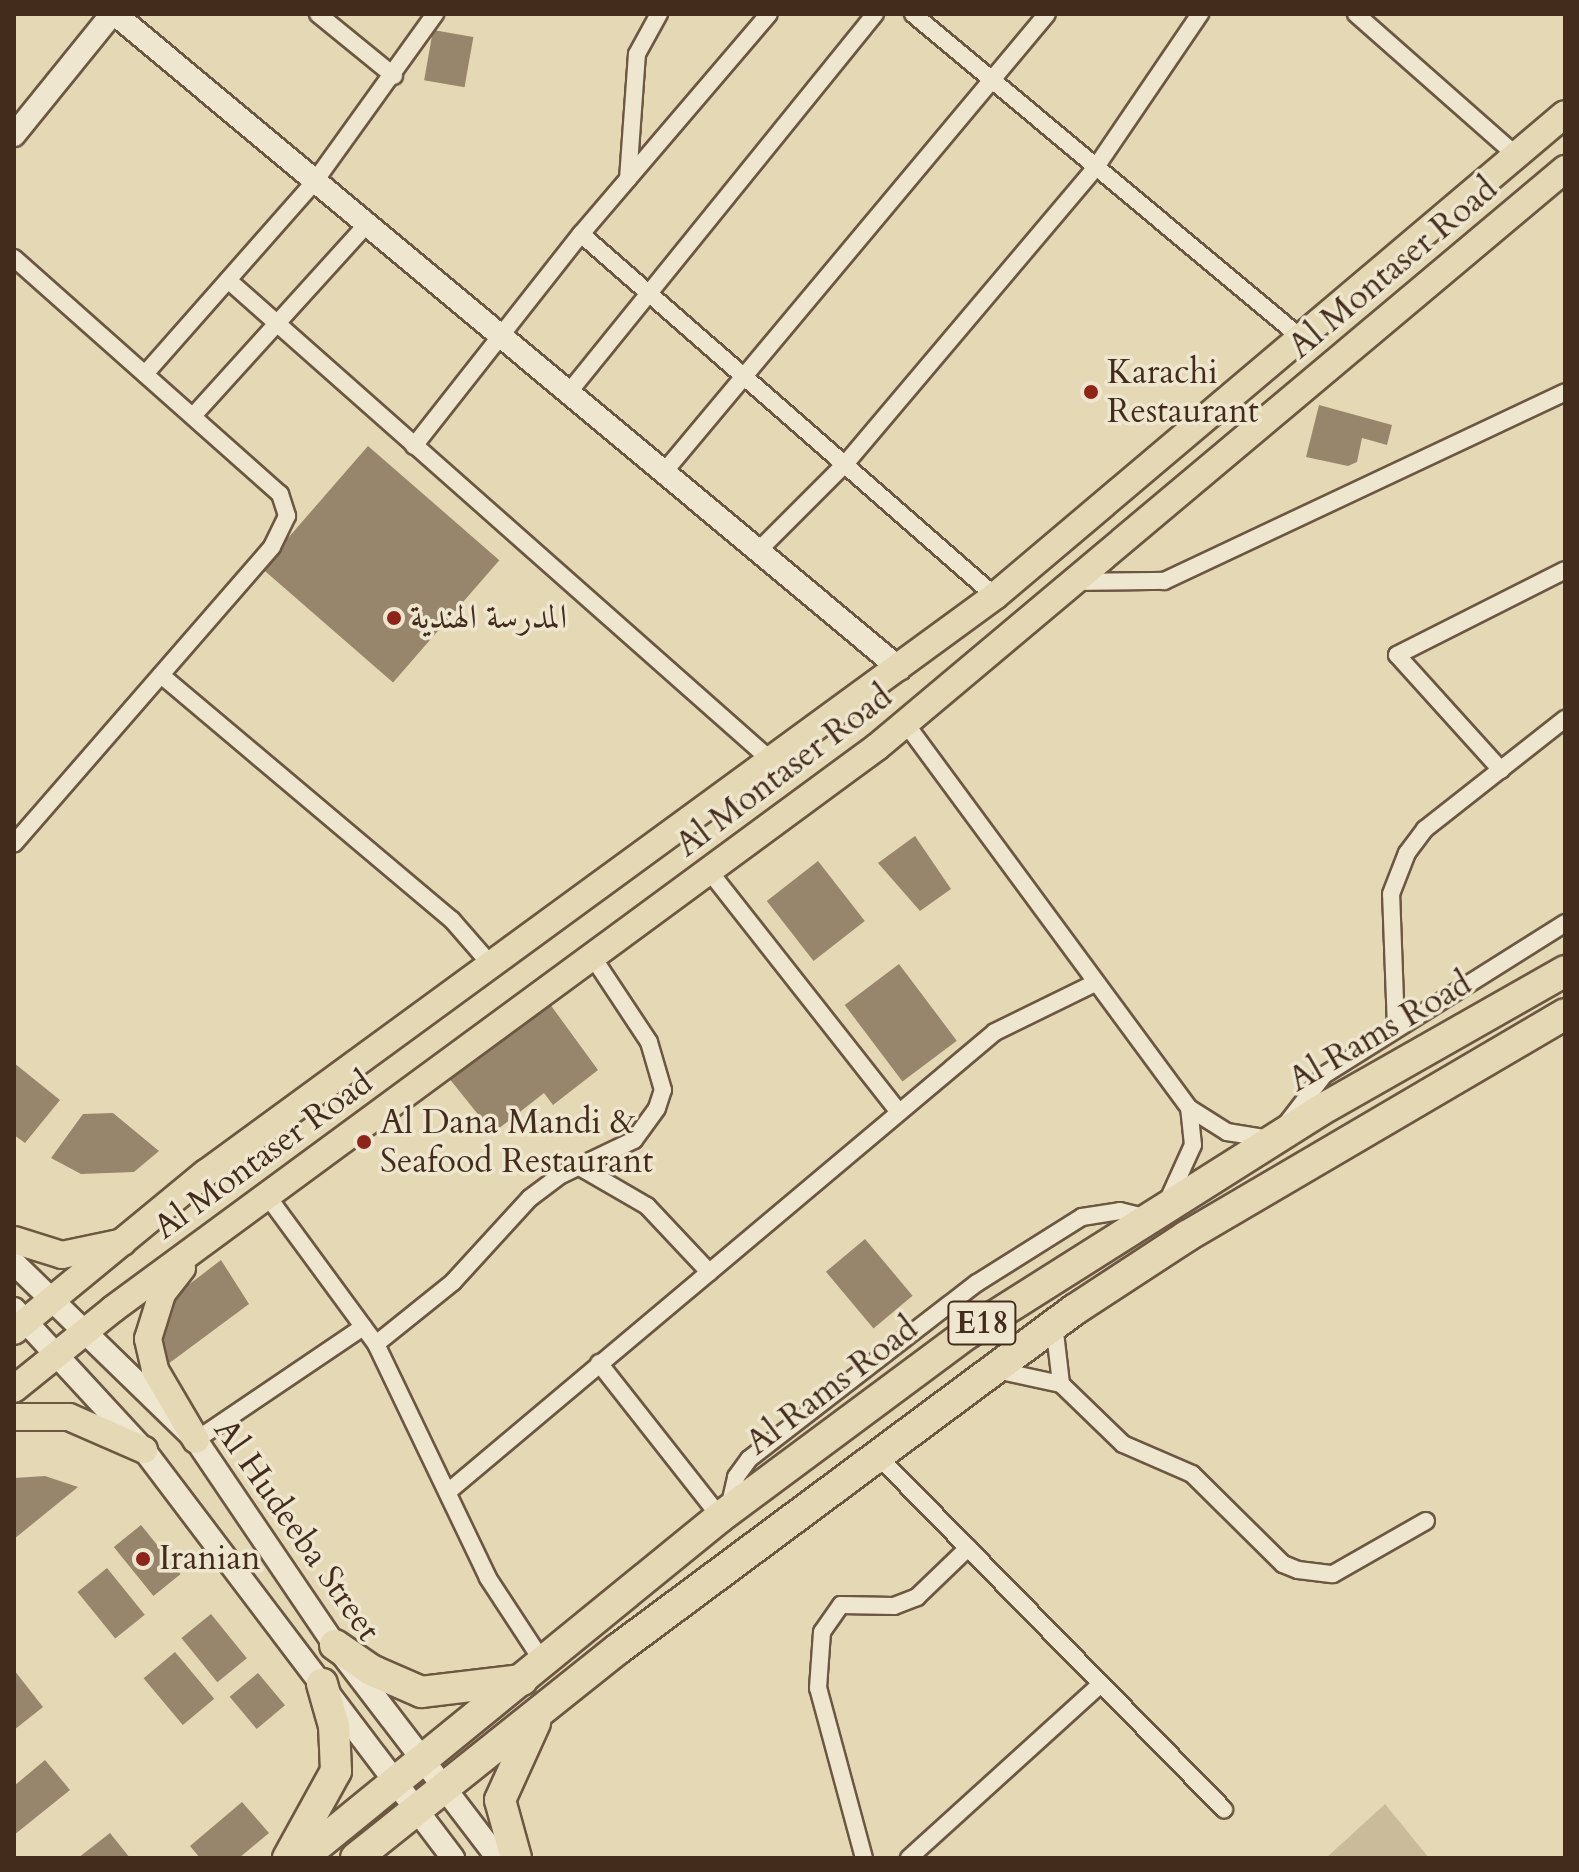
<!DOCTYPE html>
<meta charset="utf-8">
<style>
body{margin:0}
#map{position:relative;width:1579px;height:1872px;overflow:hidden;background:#e5d9b5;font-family:Cardo,Amiri,serif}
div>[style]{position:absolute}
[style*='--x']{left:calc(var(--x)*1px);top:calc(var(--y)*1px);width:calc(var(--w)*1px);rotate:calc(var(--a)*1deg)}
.green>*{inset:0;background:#cabc9b}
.building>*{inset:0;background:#98866c;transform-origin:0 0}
.roads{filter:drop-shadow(2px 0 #6c5742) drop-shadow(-2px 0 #6c5742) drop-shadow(0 2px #6c5742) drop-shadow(0 -2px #6c5742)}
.street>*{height:16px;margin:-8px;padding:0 8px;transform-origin:8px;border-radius:8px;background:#eee6cf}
.secondary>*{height:22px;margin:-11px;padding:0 11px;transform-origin:11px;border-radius:11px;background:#eee6cf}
.primary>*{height:26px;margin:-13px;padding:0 13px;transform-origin:13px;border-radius:13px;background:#e5d9b5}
.highway>*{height:30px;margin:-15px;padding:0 15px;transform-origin:15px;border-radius:15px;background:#e5d9b5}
.dots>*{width:22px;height:22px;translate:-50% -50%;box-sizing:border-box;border:4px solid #eee6cf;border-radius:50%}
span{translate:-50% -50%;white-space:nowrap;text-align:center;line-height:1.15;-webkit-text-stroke:7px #eee6cf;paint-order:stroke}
.shield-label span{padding:2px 6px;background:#eee6cf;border:2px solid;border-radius:6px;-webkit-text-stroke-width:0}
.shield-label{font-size:32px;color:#442c1c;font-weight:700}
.street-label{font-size:34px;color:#442c1c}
.poi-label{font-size:34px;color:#442c1c}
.left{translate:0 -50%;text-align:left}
.frame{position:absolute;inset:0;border:16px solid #442c1c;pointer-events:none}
</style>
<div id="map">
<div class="green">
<div style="clip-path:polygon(1385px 1804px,1429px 1858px,1326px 1858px)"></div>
</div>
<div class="building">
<div style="left:433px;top:30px;width:41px;height:51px;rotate:10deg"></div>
<div style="clip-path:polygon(1319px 405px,1392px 425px,1387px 445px,1362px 438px,1357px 462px,1348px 466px,1306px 457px)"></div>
<div style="left:368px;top:446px;width:174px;height:162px;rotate:41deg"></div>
<div style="clip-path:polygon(915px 836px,951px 889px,920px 911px,878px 863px)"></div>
<div style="left:818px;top:861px;width:76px;height:65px;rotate:52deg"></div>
<div style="left:899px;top:964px;width:96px;height:68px;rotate:53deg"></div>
<div style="clip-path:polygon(544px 996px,598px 1070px,553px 1105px,544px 1093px,493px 1133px,448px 1077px)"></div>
<div style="clip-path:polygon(14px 1063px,60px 1100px,25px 1143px,14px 1135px)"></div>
<div style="clip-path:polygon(113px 1113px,159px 1151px,134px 1172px,81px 1174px,51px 1158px,83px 1114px)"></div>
<div style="left:865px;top:1239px;width:74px;height:51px;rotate:50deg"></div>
<div style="clip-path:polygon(221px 1260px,249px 1304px,164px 1367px,158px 1341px,166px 1302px)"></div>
<div style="clip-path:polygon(45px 1476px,78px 1487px,14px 1539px,14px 1478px)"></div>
<div style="left:141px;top:1525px;width:63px;height:35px;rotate:51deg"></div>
<div style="left:107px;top:1568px;width:60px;height:38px;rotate:51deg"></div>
<div style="left:211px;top:1614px;width:57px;height:38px;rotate:51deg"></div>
<div style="left:175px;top:1652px;width:61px;height:41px;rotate:50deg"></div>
<div style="clip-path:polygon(14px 1670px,43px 1707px,14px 1730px)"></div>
<div style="left:258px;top:1673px;width:42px;height:37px;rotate:50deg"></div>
<div style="clip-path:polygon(45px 1760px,70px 1790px,14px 1835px,14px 1786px)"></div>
<div style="clip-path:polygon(242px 1802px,269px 1833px,239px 1858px,200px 1858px,190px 1846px)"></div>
<div style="clip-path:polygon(110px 1833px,130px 1858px,78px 1858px)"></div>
</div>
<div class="roads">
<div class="street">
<div style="--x:318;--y:14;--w:98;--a:39.2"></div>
<div style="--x:913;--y:14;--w:504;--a:39.85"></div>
<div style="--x:1356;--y:14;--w:213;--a:41.4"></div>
<div style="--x:628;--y:179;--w:125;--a:-85.9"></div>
<div style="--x:637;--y:54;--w:46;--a:-61.2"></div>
<div style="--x:581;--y:234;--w:550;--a:41.17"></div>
<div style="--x:14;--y:258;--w:356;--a:41.6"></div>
<div style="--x:280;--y:494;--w:23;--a:72"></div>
<div style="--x:287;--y:516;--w:34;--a:116"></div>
<div style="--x:272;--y:547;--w:393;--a:131"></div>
<div style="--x:228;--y:280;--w:729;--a:41.5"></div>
<div style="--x:145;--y:374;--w:257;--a:-48.6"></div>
<div style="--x:315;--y:181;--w:206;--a:-54.3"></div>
<div style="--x:569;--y:392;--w:486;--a:-51"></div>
<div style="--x:193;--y:416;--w:259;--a:-47.8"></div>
<div style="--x:414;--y:446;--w:270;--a:-51.8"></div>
<div style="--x:581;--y:234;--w:289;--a:-49.5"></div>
<div style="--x:664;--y:472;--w:597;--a:-50.1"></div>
<div style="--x:758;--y:551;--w:124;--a:-45"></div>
<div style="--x:846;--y:463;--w:384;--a:-49.8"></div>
<div style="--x:1094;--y:170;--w:189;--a:-55.8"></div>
<div style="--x:1078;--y:582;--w:86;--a:-0.7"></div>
<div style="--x:1164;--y:581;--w:443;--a:-25.2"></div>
<div style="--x:161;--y:675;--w:380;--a:40.1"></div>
<div style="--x:452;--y:920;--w:61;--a:49"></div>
<div style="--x:906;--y:724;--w:477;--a:53.6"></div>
<div style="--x:1189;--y:1108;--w:45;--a:32.3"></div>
<div style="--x:1227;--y:1132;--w:45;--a:9"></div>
<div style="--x:1501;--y:770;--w:155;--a:-132.1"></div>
<div style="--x:1397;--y:655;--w:188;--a:-26.8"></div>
<div style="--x:710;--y:872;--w:305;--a:51.8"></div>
<div style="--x:1396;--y:1028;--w:134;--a:-92.1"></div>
<div style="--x:1391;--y:894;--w:44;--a:-68.7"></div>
<div style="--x:1407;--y:853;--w:30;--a:-53"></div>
<div style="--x:1425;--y:829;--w:178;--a:-38.2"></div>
<div style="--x:1284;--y:1127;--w:66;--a:-52.4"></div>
<div style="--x:1324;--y:1075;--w:285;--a:-32.2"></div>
<div style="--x:578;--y:1166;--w:80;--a:30.1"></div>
<div style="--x:647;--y:1206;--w:91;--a:46.8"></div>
<div style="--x:268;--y:1197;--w:182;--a:53.7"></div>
<div style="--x:376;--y:1344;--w:259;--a:64.4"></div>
<div style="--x:488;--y:1578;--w:104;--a:56.8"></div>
<div style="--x:1168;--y:1200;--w:60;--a:-65.6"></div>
<div style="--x:1193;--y:1145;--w:37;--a:-96"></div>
<div style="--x:1054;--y:1324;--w:60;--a:83.3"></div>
<div style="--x:376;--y:1344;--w:99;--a:-38.8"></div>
<div style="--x:453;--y:1282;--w:114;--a:-47.5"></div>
<div style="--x:530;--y:1198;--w:39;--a:-37"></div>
<div style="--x:561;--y:1175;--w:81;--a:-25.6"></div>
<div style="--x:634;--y:1140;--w:39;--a:-54"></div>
<div style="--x:657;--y:1108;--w:19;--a:-72"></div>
<div style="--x:663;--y:1090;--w:50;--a:-106.3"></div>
<div style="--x:649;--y:1042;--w:100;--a:-123.5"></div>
<div style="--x:599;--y:1363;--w:196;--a:51.8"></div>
<div style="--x:996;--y:1370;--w:66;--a:12.2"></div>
<div style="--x:1061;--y:1384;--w:86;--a:44.1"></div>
<div style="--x:1123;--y:1444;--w:75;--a:23.5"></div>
<div style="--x:1192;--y:1474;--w:128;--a:44.7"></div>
<div style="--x:1283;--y:1564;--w:16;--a:22"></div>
<div style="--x:1298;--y:1570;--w:35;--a:7"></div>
<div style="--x:1333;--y:1574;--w:107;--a:-29.7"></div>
<div style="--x:196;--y:1440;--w:202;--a:-34.1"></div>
<div style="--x:875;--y:1453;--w:499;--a:45.6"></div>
<div style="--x:449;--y:1491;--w:713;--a:-40.05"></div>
<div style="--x:995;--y:1032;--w:109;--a:-26.1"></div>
<div style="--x:729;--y:1508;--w:32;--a:-77"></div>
<div style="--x:736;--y:1477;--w:22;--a:-54"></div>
<div style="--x:749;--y:1459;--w:288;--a:-37.7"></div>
<div style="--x:977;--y:1283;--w:124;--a:-32.2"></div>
<div style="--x:1082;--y:1217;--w:38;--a:-9"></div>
<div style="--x:1120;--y:1211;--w:29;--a:14"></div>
<div style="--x:864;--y:1858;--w:176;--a:-105.1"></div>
<div style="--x:818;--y:1688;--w:56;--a:-85.9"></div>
<div style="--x:822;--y:1632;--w:33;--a:-55"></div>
<div style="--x:841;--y:1605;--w:53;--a:1.1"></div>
<div style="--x:894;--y:1606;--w:25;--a:-21"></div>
<div style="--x:917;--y:1597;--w:71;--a:-43.9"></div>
<div style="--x:909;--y:1858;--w:259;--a:-42.2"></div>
</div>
<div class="secondary">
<div style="--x:115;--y:14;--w:1022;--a:39.84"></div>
<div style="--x:14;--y:135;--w:156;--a:-51"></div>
<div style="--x:14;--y:1263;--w:254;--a:44.2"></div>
<div style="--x:196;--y:1440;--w:248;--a:55.9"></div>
<div style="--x:335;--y:1645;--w:268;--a:52.6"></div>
<div style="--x:14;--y:1309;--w:192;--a:47.3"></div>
<div style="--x:144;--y:1450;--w:512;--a:52.86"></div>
</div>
<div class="primary">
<div style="--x:14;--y:1240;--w:50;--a:17.4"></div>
<div style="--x:62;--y:1255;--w:62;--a:-12"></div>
<div style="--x:182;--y:1268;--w:33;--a:128"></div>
<div style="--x:162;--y:1294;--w:47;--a:107.3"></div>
<div style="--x:148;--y:1339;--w:32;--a:77"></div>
<div style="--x:155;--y:1370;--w:81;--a:59.6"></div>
<div style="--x:14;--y:1331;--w:249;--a:-39.5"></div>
<div style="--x:206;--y:1173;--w:977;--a:-36.18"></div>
<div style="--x:995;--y:596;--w:746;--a:-40.22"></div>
<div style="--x:14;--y:1389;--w:127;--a:-38.9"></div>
<div style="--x:113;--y:1309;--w:948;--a:-36.34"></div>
<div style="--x:877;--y:747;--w:899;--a:-40.03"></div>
<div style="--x:14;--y:1417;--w:55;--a:0"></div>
<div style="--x:69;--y:1417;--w:82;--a:23.7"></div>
</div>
<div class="highway">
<div style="--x:335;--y:1645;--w:44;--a:34.8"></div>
<div style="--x:371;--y:1670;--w:55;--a:23.7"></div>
<div style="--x:421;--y:1692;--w:102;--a:-6.8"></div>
<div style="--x:288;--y:1858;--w:99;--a:-61.1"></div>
<div style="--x:336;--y:1771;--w:45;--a:-92.5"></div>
<div style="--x:334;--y:1726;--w:44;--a:-105.9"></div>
<div style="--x:302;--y:1858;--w:539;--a:-39.21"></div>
<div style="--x:720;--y:1517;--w:309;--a:-36.6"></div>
<div style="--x:968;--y:1333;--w:415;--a:-32.3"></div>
<div style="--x:1319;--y:1111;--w:283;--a:-29.6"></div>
<div style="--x:356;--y:1858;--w:335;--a:-38.6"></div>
<div style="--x:618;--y:1649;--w:568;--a:-36.63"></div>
<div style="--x:1074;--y:1310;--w:135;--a:-33.2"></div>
<div style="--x:1187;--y:1236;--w:438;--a:-30.4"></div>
<div style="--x:516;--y:1858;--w:60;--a:-105.4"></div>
<div style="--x:500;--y:1800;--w:85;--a:-65.6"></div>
</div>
</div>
<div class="dots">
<div style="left:1091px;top:392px;background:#8f2418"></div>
<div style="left:394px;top:618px;background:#8f2418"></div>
<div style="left:364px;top:1142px;background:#8f2418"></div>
<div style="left:143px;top:1559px;background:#8f2418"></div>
</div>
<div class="shield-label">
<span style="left:982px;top:1323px">E18</span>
</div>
<div class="street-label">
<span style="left:1393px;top:268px;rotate:-40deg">Al Montaser Road</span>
<span style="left:784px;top:771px;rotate:-37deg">Al Montaser Road</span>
<span style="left:1380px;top:1032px;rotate:-30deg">Al Rams Road</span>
<span style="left:263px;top:1155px;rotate:-36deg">Al Montaser Road</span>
<span style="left:832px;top:1386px;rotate:-37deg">Al Rams Road</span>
<span style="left:297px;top:1530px;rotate:55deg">Al Hudeeba Street</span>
</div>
<div class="poi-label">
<span class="left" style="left:1107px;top:392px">Karachi<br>Restaurant</span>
<span class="left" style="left:410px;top:618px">المدرسة الهندية</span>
<span class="left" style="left:380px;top:1142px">Al Dana Mandi &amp;<br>Seafood Restaurant</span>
<span class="left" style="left:159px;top:1559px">Iranian</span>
</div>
<div class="frame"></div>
</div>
